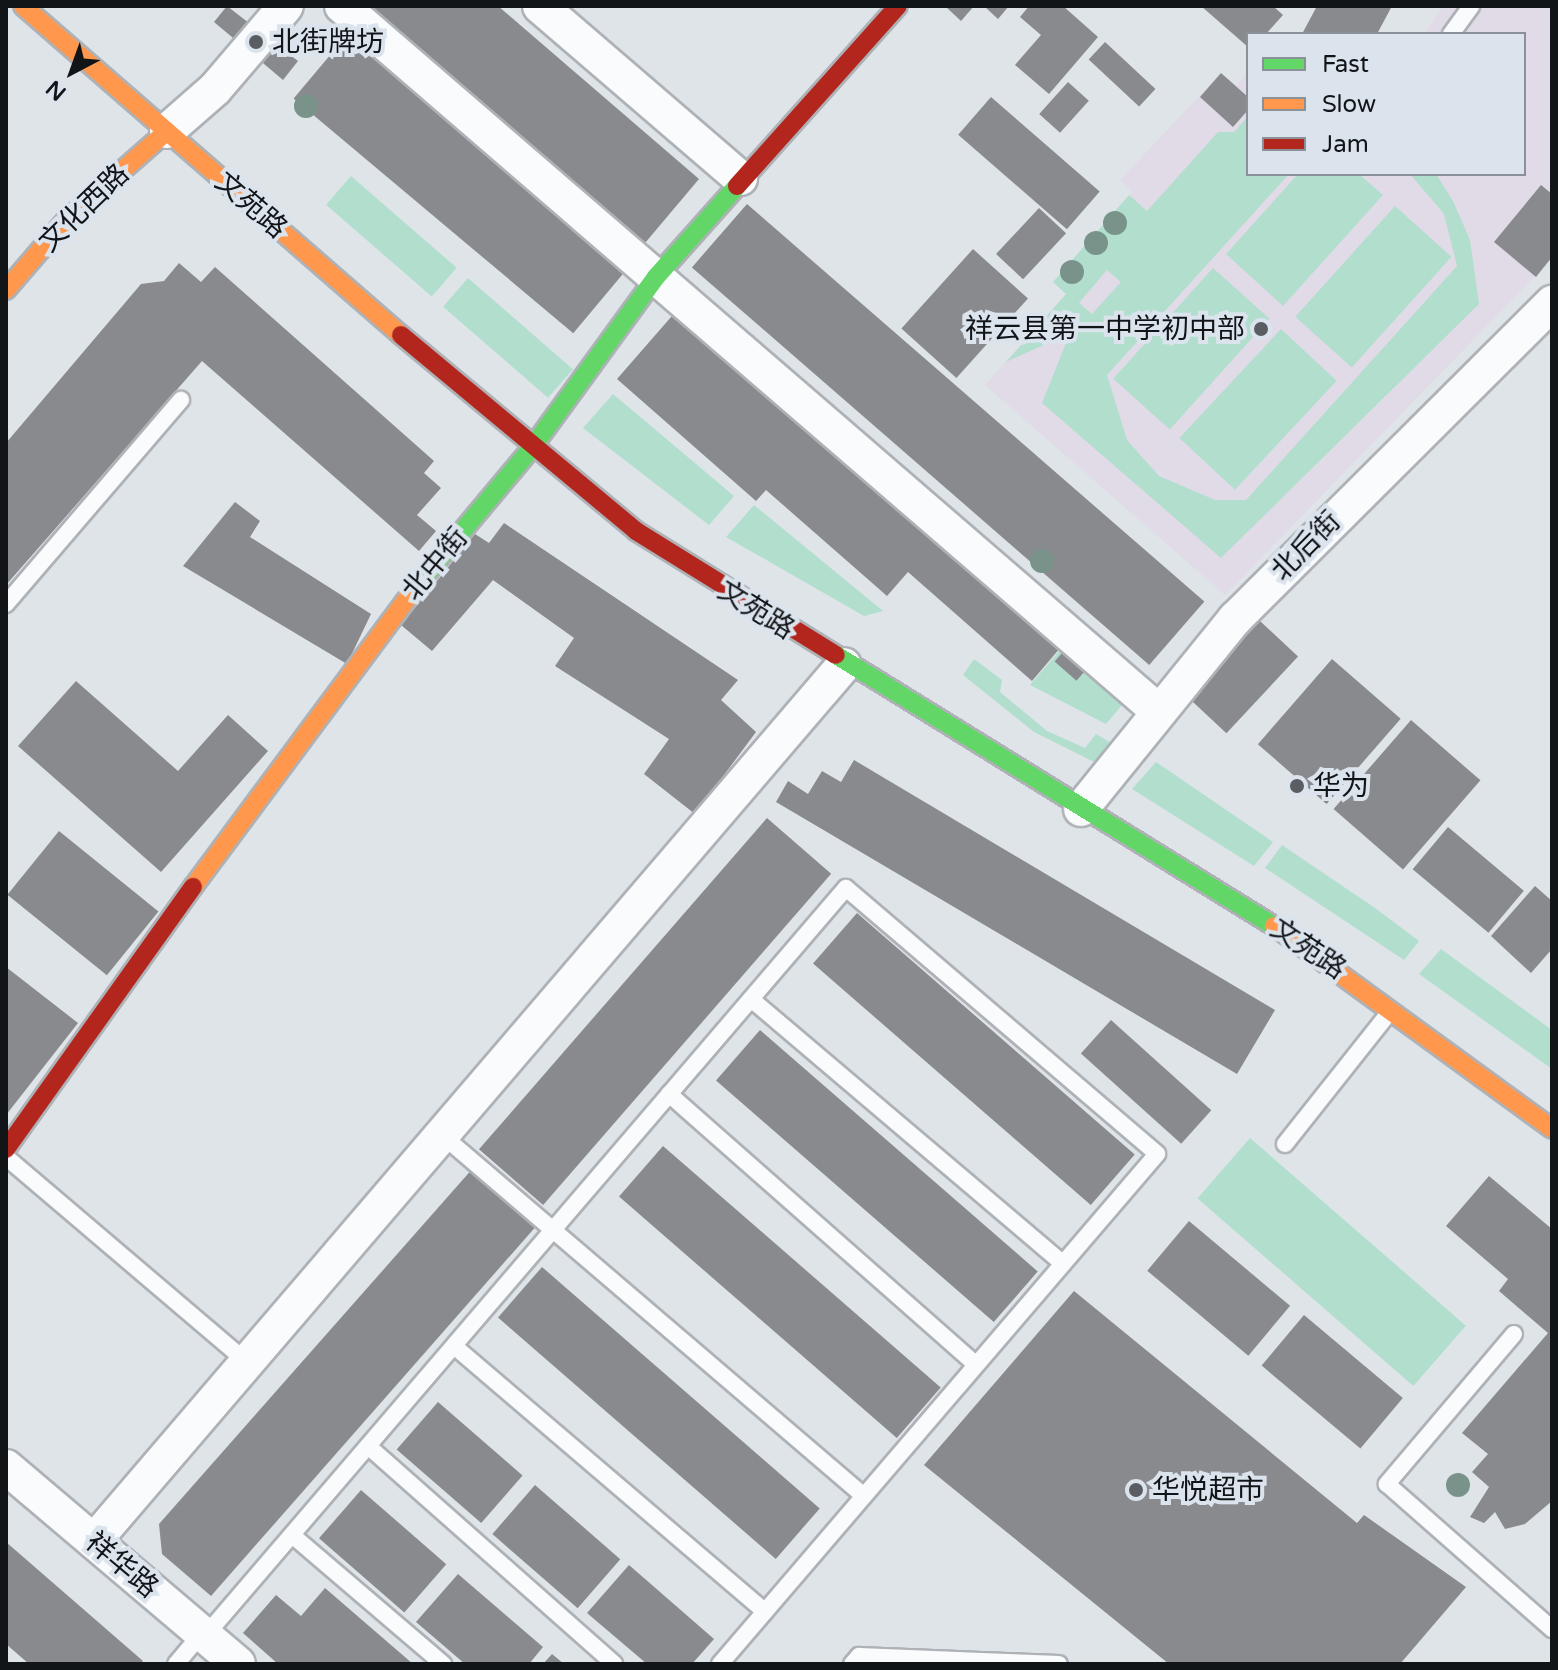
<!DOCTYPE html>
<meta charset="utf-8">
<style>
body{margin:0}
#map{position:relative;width:1558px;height:1670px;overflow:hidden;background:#dfe4e9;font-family:"Varela Round","Noto Sans SC",sans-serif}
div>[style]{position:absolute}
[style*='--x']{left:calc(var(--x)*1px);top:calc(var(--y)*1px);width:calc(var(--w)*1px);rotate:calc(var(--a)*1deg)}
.education>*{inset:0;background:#e1dbe7}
.green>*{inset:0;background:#b2dece;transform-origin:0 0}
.building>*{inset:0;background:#898a8e;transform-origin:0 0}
.roads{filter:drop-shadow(2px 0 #aeb2b6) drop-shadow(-2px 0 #aeb2b6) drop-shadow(0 2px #aeb2b6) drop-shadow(0 -2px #aeb2b6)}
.lane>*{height:16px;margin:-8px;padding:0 8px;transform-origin:8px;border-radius:8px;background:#fafbfc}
.street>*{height:34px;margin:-17px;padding:0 17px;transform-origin:17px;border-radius:17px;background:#fafbfc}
.fast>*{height:18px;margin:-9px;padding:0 9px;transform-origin:9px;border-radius:9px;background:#63d668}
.slow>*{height:18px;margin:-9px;padding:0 9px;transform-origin:9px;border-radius:9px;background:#ff974d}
.jam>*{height:18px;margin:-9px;padding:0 9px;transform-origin:9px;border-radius:9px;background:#b3261e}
.trees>*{width:24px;height:24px;margin:-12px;border-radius:50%;background:#79938b}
.dots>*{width:22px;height:22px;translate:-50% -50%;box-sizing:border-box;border:4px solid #dbe4ed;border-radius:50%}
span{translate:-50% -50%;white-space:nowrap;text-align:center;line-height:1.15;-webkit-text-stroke:8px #dbe4ed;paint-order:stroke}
.poi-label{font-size:28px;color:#121518}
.left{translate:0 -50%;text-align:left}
.right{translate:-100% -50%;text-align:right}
.street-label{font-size:28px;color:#121518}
.frame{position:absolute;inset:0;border:8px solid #121518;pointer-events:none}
.legend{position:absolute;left:1246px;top:32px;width:280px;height:144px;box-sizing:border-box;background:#dbe4ed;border:2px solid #8b9198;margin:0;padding:10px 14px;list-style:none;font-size:24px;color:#121518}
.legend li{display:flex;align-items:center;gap:16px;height:40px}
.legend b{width:40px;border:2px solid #8b9198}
.north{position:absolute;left:32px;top:32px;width:80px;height:80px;-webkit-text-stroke:6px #dbe4ed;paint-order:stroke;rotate:221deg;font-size:22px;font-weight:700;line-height:32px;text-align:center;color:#121518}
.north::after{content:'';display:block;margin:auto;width:28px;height:36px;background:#121518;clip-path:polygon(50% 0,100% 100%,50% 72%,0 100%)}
</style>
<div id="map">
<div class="education">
<div style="clip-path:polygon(1443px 6px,1552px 6px,1552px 259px,1225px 595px,985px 385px,1066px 294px,1053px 282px,1132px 192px,1120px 180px,1221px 73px,1236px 86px,1248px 73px,1248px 174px,1524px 174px,1524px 34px,1424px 34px)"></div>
</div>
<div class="green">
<div style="clip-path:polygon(evenodd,1248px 116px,1248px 174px,1289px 174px,1107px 375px,1127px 440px,1159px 476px,1215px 500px,1246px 500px,1457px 266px,1444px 214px,1410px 174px,1436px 174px,1453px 201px,1470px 240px,1479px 304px,1221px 558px,1042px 403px,1070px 333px,1006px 362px,1066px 294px,1053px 282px,1129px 195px,1147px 211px,1218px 132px,1234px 132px,1248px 116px,1107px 270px,1121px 282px,1092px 314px,1079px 303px,1107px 270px)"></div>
<div style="clip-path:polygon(1298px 174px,1359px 174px,1383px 195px,1283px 306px,1226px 254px)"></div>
<div style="left:351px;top:176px;width:140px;height:38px;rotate:41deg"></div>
<div style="left:1395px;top:206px;width:76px;height:149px;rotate:42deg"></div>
<div style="left:1213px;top:268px;width:76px;height:149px;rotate:42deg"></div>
<div style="left:468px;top:278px;width:139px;height:38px;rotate:41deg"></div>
<div style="left:1281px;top:329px;width:76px;height:149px;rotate:43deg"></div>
<div style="clip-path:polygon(613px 394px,734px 496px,709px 525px,583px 428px)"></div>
<div style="clip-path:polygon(754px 505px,883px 611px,864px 616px,726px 537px)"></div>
<div style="clip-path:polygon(1060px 650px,1123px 704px,1106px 724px,1030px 685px)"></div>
<div style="clip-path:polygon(974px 659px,1002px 680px,1000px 692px,1047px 731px,1085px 748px,1096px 734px,1118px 747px,1102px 766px,1034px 732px,963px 675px)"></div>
<div style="clip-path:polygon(1156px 762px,1273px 842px,1254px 866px,1132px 789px)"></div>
<div style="clip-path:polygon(1282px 845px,1375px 908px,1419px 941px,1404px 960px,1265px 868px)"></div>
<div style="clip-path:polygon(1441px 949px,1552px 1030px,1552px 1069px,1419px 974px)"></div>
<div style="left:1250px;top:1138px;width:286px;height:80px;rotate:41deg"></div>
</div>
<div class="building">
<div style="clip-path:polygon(227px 6px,298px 61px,283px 80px,214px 22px)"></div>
<div style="clip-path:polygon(367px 6px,498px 6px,699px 179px,645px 243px)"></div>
<div style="clip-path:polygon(945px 6px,974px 6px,961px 21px)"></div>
<div style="clip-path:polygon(984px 6px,1009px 6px,998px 19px)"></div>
<div style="clip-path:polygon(1029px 6px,1063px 6px,1098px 37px,1049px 94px,1015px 65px,1041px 35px,1020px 17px)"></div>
<div style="clip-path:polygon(1201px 6px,1273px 6px,1283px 15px,1266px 34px,1248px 34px,1248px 47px)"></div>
<div style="clip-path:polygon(1317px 6px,1392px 6px,1377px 34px,1302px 34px)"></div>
<div style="left:347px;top:35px;width:365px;height:83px;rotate:40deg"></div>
<div style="left:1105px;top:42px;width:69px;height:24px;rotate:43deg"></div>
<div style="clip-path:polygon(1221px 73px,1248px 97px,1248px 110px,1233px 127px,1200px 97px)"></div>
<div style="left:1068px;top:82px;width:28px;height:43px;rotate:42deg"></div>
<div style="left:991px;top:97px;width:144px;height:50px;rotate:41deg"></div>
<div style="clip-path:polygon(1541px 185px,1552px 194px,1552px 257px,1536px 277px,1494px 242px)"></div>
<div style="left:747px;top:204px;width:606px;height:84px;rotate:41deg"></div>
<div style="left:1039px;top:208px;width:37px;height:63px;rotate:43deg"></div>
<div style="left:973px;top:249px;width:74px;height:107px;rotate:42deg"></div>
<div style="clip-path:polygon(179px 263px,201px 282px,215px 267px,434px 461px,424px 473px,441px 488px,417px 515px,436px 531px,419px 551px,202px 361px,6px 585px,6px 443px,141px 284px,164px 281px)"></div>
<div style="clip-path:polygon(678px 309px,1066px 641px,1032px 681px,908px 572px,887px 596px,766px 490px,756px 501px,617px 379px)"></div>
<div style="clip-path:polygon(235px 502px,260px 521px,250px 537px,371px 614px,347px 664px,183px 566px)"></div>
<div style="clip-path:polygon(504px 523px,738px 680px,721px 700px,756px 732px,695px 814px,644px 774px,669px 739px,555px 666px,574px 638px,493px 580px,432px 651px,401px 625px,475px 534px,489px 543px)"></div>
<div style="left:1260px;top:621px;width:52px;height:105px;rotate:43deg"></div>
<div style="left:1069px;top:645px;width:29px;height:22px;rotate:41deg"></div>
<div style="left:1332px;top:659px;width:91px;height:113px;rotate:41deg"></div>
<div style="clip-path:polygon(76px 681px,178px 771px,228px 715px,268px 751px,161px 872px,18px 746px)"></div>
<div style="left:1411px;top:720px;width:92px;height:118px;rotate:41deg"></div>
<div style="clip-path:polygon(854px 760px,1275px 1010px,1237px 1074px,776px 802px,788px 781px,808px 794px,822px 771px,841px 782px)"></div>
<div style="left:767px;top:818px;width:85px;height:439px;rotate:41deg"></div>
<div style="left:1448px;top:827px;width:99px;height:55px;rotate:40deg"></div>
<div style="left:59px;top:831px;width:128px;height:82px;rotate:39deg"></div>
<div style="clip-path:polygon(1535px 886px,1552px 901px,1552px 949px,1531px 973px,1491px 936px)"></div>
<div style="left:857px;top:913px;width:368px;height:67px;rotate:41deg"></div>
<div style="clip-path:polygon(6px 967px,78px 1023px,6px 1115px)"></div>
<div style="left:1111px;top:1020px;width:135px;height:45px;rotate:42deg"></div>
<div style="left:760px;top:1030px;width:368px;height:67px;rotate:41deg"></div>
<div style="left:663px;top:1146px;width:368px;height:67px;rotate:41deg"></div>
<div style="clip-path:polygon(474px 1167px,538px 1224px,211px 1596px,162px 1554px,159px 1524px)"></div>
<div style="clip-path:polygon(1489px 1176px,1552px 1229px,1552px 1501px,1525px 1524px,1505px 1529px,1495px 1512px,1484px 1523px,1470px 1517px,1489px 1487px,1472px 1472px,1488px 1454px,1462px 1433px,1548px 1333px,1499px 1291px,1508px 1279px,1446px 1226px)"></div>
<div style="left:1189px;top:1221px;width:132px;height:65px;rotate:40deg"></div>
<div style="left:542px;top:1267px;width:368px;height:67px;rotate:41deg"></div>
<div style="clip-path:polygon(1074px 1291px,1357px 1523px,1364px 1515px,1466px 1587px,1400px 1664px,1169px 1664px,924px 1465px)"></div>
<div style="left:1304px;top:1315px;width:129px;height:66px;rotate:40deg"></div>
<div style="left:438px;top:1402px;width:112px;height:63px;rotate:41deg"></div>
<div style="left:535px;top:1485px;width:113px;height:65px;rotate:41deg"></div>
<div style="left:361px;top:1490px;width:113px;height:64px;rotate:41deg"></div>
<div style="clip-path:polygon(6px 1542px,143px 1661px,140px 1664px,29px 1664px,6px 1644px)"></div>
<div style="clip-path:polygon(629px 1565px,714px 1639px,692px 1664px,647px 1664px,587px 1613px)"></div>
<div style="clip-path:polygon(458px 1574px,543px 1647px,529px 1664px,465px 1664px,416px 1622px)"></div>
<div style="clip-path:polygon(325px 1588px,413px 1664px,278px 1664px,243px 1633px,276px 1595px,301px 1616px)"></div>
<div style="clip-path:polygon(552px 1654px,564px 1664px,543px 1664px)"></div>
</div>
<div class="roads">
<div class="lane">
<div style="--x:1451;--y:34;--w:34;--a:-54"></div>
<div style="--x:6;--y:604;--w:269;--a:-49.4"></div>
<div style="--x:751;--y:999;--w:409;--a:40.3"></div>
<div style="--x:669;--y:1094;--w:409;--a:41.4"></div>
<div style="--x:442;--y:1135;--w:555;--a:40.55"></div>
<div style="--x:1285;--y:1144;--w:167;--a:-51.6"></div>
<div style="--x:6;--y:1157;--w:316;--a:40.4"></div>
<div style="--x:1514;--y:1334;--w:197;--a:130.3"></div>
<div style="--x:1387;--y:1484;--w:220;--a:41.3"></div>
<div style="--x:454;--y:1346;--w:409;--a:40.5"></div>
<div style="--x:368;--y:1446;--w:329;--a:41.5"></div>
<div style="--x:292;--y:1535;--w:199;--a:40.5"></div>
<div style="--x:205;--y:1636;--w:985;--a:-49.41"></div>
<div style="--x:846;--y:888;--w:409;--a:40.5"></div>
<div style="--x:1157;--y:1154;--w:672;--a:130.59"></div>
<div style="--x:176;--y:1664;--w:40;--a:-50"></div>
<div style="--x:852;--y:1664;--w:11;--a:-49"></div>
<div style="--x:859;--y:1656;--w:200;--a:2.3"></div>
</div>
<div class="street">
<div style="--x:342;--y:6;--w:1077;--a:40.82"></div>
<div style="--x:540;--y:6;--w:264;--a:40.7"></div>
<div style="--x:167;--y:131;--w:64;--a:-41.2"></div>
<div style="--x:215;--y:89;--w:109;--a:-49.5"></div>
<div style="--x:1081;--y:809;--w:245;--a:-51"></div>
<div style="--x:1235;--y:619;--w:448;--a:-44.9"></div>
<div style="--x:6;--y:1467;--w:304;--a:40.3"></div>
<div style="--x:94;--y:1541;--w:1153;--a:-49.43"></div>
</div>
<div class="fast">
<div style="--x:418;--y:584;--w:176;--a:-50.1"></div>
<div style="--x:531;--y:449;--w:213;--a:-54"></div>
<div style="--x:656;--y:277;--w:122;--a:-48.3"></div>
<div style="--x:836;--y:655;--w:515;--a:31.75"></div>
</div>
<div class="slow">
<div style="--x:23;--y:6;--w:501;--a:41.04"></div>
<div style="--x:6;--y:290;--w:94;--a:-49.3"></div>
<div style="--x:67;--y:219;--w:133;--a:-41.3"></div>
<div style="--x:193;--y:887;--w:377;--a:-53.4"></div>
<div style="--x:1274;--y:926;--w:344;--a:36.1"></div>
</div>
<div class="jam">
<div style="--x:737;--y:186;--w:241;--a:-48.2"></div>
<div style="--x:401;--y:335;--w:306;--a:39.8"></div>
<div style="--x:636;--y:531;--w:235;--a:31.8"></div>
<div style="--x:6;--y:1149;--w:322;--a:-54.5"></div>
</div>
</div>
<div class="trees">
<div style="left:306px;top:106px"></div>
<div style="left:1115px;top:223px"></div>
<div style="left:1096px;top:243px"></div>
<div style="left:1072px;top:272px"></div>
<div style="left:1042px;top:561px"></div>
<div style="left:1458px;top:1485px"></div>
</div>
<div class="dots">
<div style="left:256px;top:42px;background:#5a5d61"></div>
<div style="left:1261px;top:329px;background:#5a5d61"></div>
<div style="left:1297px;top:786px;background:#5a5d61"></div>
<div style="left:1136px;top:1490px;background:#5a5d61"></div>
</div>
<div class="poi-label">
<span class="left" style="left:272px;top:42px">北街牌坊</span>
<span class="right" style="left:1245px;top:329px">祥云县第一中学初中部</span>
<span class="left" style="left:1313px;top:786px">华为</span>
<span class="left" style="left:1152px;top:1490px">华悦超市</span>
</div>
<div class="street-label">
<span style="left:251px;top:205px;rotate:41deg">文苑路</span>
<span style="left:84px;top:208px;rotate:-44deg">文化西路</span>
<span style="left:1306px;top:546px;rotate:-45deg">北后街</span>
<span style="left:435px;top:564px;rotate:-50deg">北中街</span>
<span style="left:756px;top:610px;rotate:32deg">文苑路</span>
<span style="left:1308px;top:949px;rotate:34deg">文苑路</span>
<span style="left:122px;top:1565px;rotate:40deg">祥华路</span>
</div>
<div class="frame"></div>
<ul class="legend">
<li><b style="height:10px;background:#63d668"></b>Fast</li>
<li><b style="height:10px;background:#ff974d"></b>Slow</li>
<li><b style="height:10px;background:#b3261e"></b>Jam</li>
</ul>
<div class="north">N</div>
</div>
